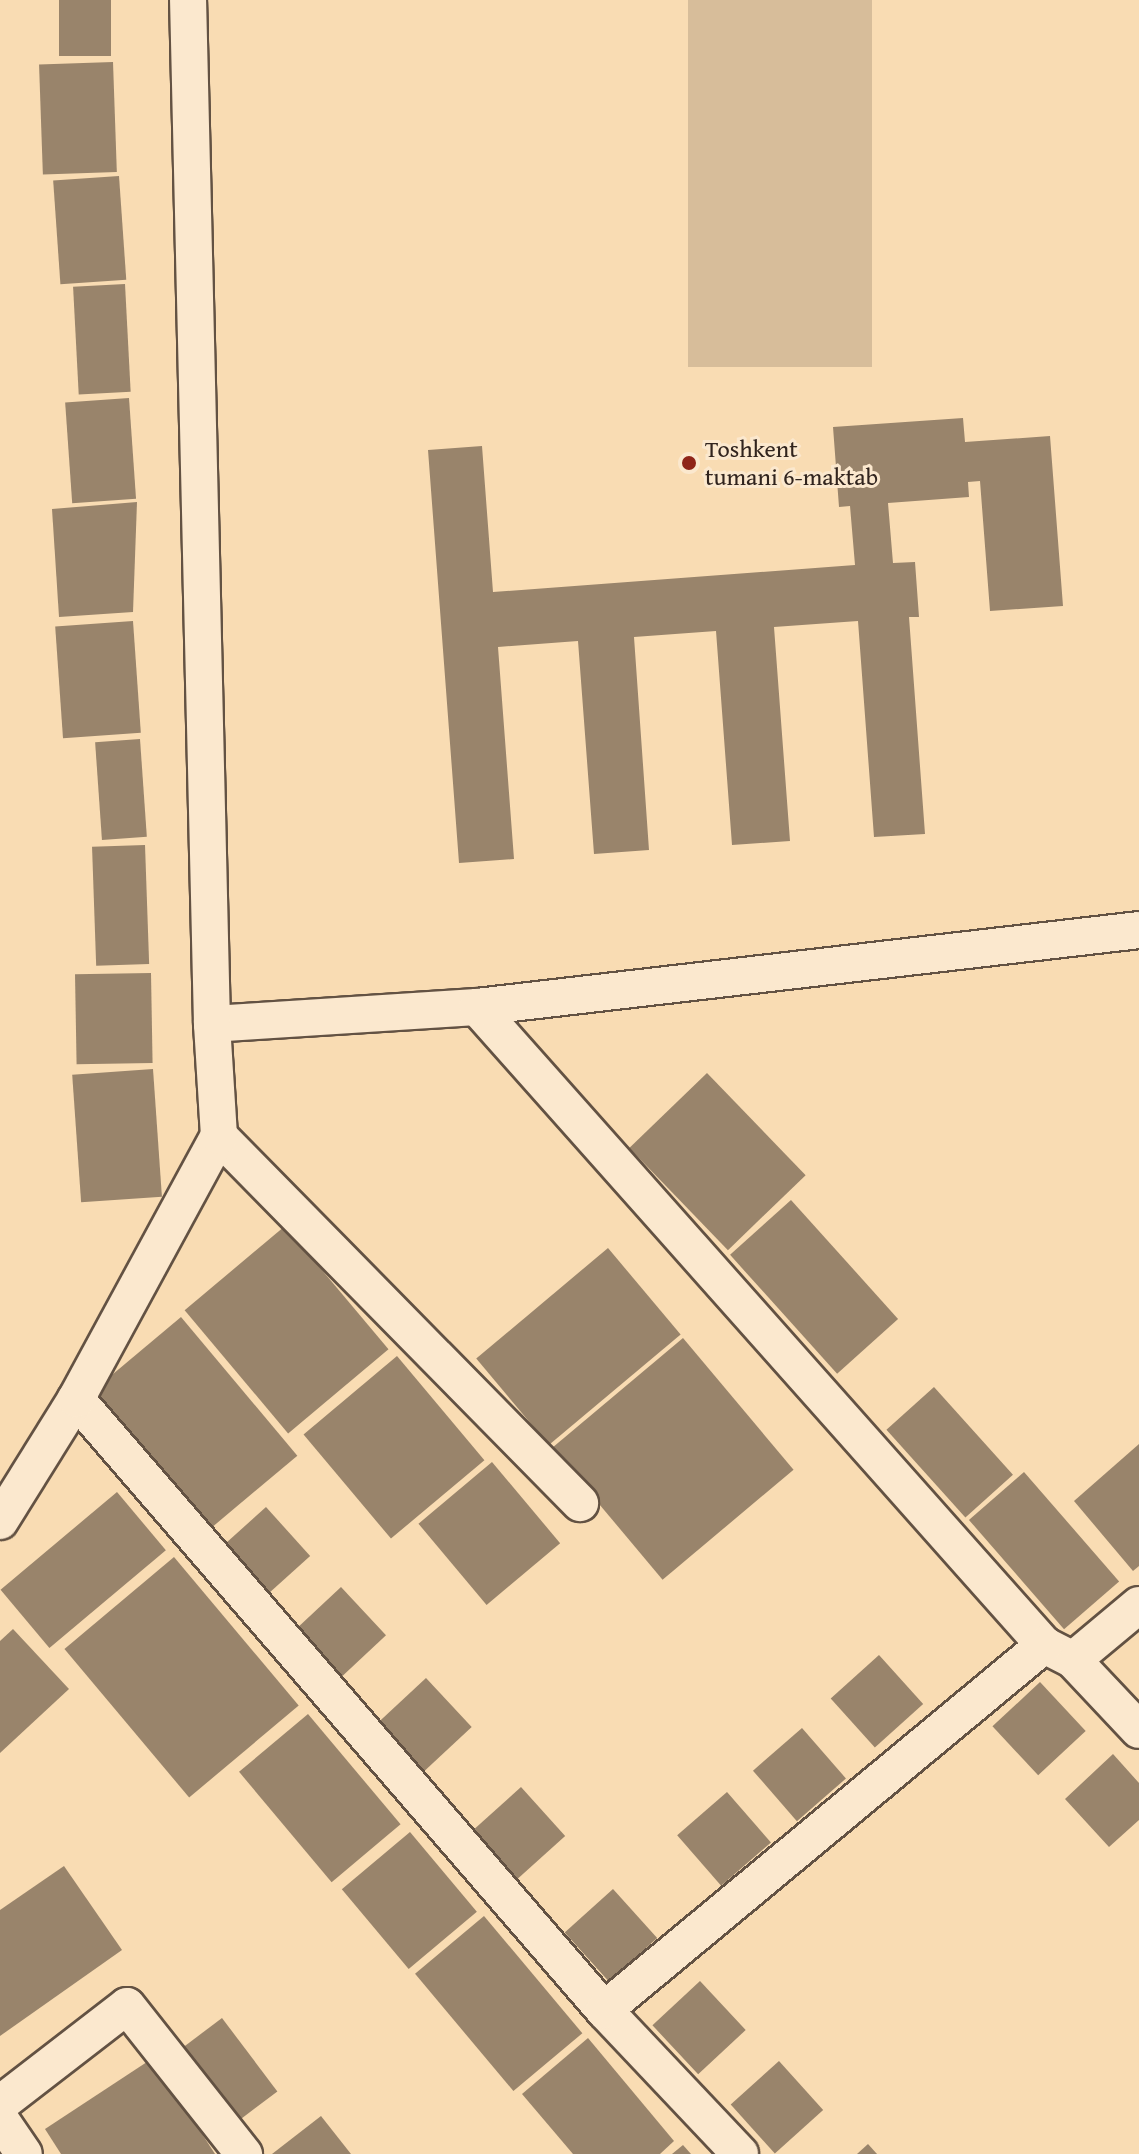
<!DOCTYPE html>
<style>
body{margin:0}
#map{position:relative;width:1139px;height:2154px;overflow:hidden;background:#f9dcb3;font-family:"Gentium Book Plus",serif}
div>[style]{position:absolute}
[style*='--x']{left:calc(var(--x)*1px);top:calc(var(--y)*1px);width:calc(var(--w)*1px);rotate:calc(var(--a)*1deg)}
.green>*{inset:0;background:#d7bd9a;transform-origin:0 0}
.building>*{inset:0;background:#99846b;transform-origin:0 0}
.roads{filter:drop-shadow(2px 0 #635243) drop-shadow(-2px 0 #635243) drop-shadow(0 2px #635243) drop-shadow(0 -2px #635243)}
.minor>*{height:36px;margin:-18px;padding:0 18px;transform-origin:18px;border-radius:18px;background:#fbe8ce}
.dots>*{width:22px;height:22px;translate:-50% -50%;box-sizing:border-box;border:4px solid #fbe8ce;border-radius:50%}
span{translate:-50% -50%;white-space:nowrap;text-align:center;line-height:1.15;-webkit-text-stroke:6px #fbe8ce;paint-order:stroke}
.poi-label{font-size:24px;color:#31241e}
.left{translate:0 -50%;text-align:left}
</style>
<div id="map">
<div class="green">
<div style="left:688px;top:0;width:184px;height:367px"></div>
</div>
<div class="building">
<div style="left:59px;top:0;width:52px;height:56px"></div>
<div style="left:113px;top:62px;width:110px;height:74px;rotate:88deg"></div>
<div style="left:119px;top:176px;width:104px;height:66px;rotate:86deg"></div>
<div style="left:125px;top:284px;width:108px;height:52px;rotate:87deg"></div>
<div style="left:129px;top:398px;width:101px;height:64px;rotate:86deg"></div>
<div style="clip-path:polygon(963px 418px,965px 442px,1050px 436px,1063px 606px,990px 611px,980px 481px,968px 482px,969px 497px,888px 503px,893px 563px,915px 562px,919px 617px,909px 617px,925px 834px,874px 837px,858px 621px,774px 627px,790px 841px,732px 845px,716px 631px,634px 637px,649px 850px,594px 854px,578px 641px,498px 647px,514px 859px,459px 863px,428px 450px,482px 446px,493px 592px,855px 565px,850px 506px,839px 507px,833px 427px)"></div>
<div style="clip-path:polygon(137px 502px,133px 612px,59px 617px,52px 509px)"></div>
<div style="left:133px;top:621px;width:112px;height:78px;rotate:86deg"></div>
<div style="left:140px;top:739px;width:98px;height:45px;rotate:86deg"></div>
<div style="left:145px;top:845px;width:119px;height:53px;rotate:88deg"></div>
<div style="left:151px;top:973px;width:90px;height:76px;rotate:89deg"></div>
<div style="left:153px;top:1069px;width:128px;height:81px;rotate:86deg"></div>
<div style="left:707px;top:1073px;width:142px;height:108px;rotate:46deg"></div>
<div style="left:791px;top:1200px;width:160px;height:82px;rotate:48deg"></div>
<div style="left:285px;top:1226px;width:161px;height:131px;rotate:50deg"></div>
<div style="left:608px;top:1248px;width:113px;height:172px;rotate:50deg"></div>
<div style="left:181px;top:1317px;width:181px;height:116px;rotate:50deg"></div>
<div style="left:683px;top:1338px;width:172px;height:171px;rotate:50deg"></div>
<div style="left:397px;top:1356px;width:136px;height:122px;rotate:50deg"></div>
<div style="left:934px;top:1387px;width:118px;height:64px;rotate:48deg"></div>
<div style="clip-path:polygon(1139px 1444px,1139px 1566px,1133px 1571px,1074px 1501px)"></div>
<div style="left:492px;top:1462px;width:106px;height:96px;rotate:50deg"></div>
<div style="left:1024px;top:1472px;width:145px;height:73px;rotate:49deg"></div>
<div style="left:117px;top:1492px;width:76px;height:152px;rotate:50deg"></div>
<div style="left:266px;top:1507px;width:66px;height:65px;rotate:48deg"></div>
<div style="left:174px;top:1557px;width:194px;height:143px;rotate:50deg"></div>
<div style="left:341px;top:1587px;width:66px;height:64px;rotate:47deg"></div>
<div style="clip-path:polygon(13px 1629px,69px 1689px,0 1753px,0 1641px)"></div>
<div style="left:879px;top:1655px;width:66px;height:65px;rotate:48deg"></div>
<div style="left:426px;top:1678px;width:67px;height:65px;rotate:47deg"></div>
<div style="left:1040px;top:1682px;width:67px;height:65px;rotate:47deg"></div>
<div style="left:308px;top:1714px;width:144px;height:90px;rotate:50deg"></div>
<div style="left:802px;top:1728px;width:67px;height:65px;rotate:49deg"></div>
<div style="clip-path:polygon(1113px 1754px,1139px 1783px,1139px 1820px,1109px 1847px,1065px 1799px)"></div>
<div style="left:521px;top:1787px;width:66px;height:65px;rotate:48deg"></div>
<div style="left:727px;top:1792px;width:67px;height:66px;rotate:49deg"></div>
<div style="left:410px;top:1832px;width:104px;height:89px;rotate:50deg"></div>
<div style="clip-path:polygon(64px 1866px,122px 1950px,0 2036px,0 1910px)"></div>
<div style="left:613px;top:1889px;width:66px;height:65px;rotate:48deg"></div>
<div style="left:484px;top:1916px;width:153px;height:90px;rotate:50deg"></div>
<div style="left:700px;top:1981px;width:67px;height:65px;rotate:47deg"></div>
<div style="left:222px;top:2018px;width:92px;height:56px;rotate:53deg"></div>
<div style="clip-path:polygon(588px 2038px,674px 2141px,660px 2154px,573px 2154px,522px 2094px)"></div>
<div style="clip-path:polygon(153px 2058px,215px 2154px,61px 2154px,45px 2129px)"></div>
<div style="left:779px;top:2061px;width:66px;height:65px;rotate:48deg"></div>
<div style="clip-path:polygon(321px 2116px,351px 2154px,272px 2154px)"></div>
<div style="clip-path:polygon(868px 2144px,877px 2154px,857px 2154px)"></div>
<div style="clip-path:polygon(683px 2145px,691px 2154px,672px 2154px)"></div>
</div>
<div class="roads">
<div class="minor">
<div style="--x:477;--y:1007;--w:854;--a:48.37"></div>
<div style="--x:1044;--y:1645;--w:33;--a:27"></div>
<div style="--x:1073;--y:1660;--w:96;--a:46.7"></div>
<div style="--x:212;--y:1024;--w:266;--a:-3.7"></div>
<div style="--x:477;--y:1007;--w:666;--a:-6.63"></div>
<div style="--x:219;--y:1136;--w:515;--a:45.47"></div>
<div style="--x:76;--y:1399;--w:808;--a:49.17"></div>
<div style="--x:604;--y:2010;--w:198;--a:46.6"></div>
<div style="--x:0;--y:1521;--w:144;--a:-58.1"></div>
<div style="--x:76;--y:1399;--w:299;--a:-61.5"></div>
<div style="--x:219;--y:1136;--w:112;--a:-93.6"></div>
<div style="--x:212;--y:1024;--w:1024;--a:-91.34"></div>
<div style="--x:1073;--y:1660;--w:86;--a:-39.8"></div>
<div style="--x:604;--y:2010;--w:572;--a:-39.68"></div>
<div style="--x:0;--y:2104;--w:160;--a:-37.7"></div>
<div style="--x:127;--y:2006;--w:189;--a:51.7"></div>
<div style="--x:0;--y:2119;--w:42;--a:55.6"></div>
</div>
</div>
<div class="dots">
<div style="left:689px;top:463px;background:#8f2418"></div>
</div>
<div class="poi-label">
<span class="left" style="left:705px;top:463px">Toshkent<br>tumani 6-maktab</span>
</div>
</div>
